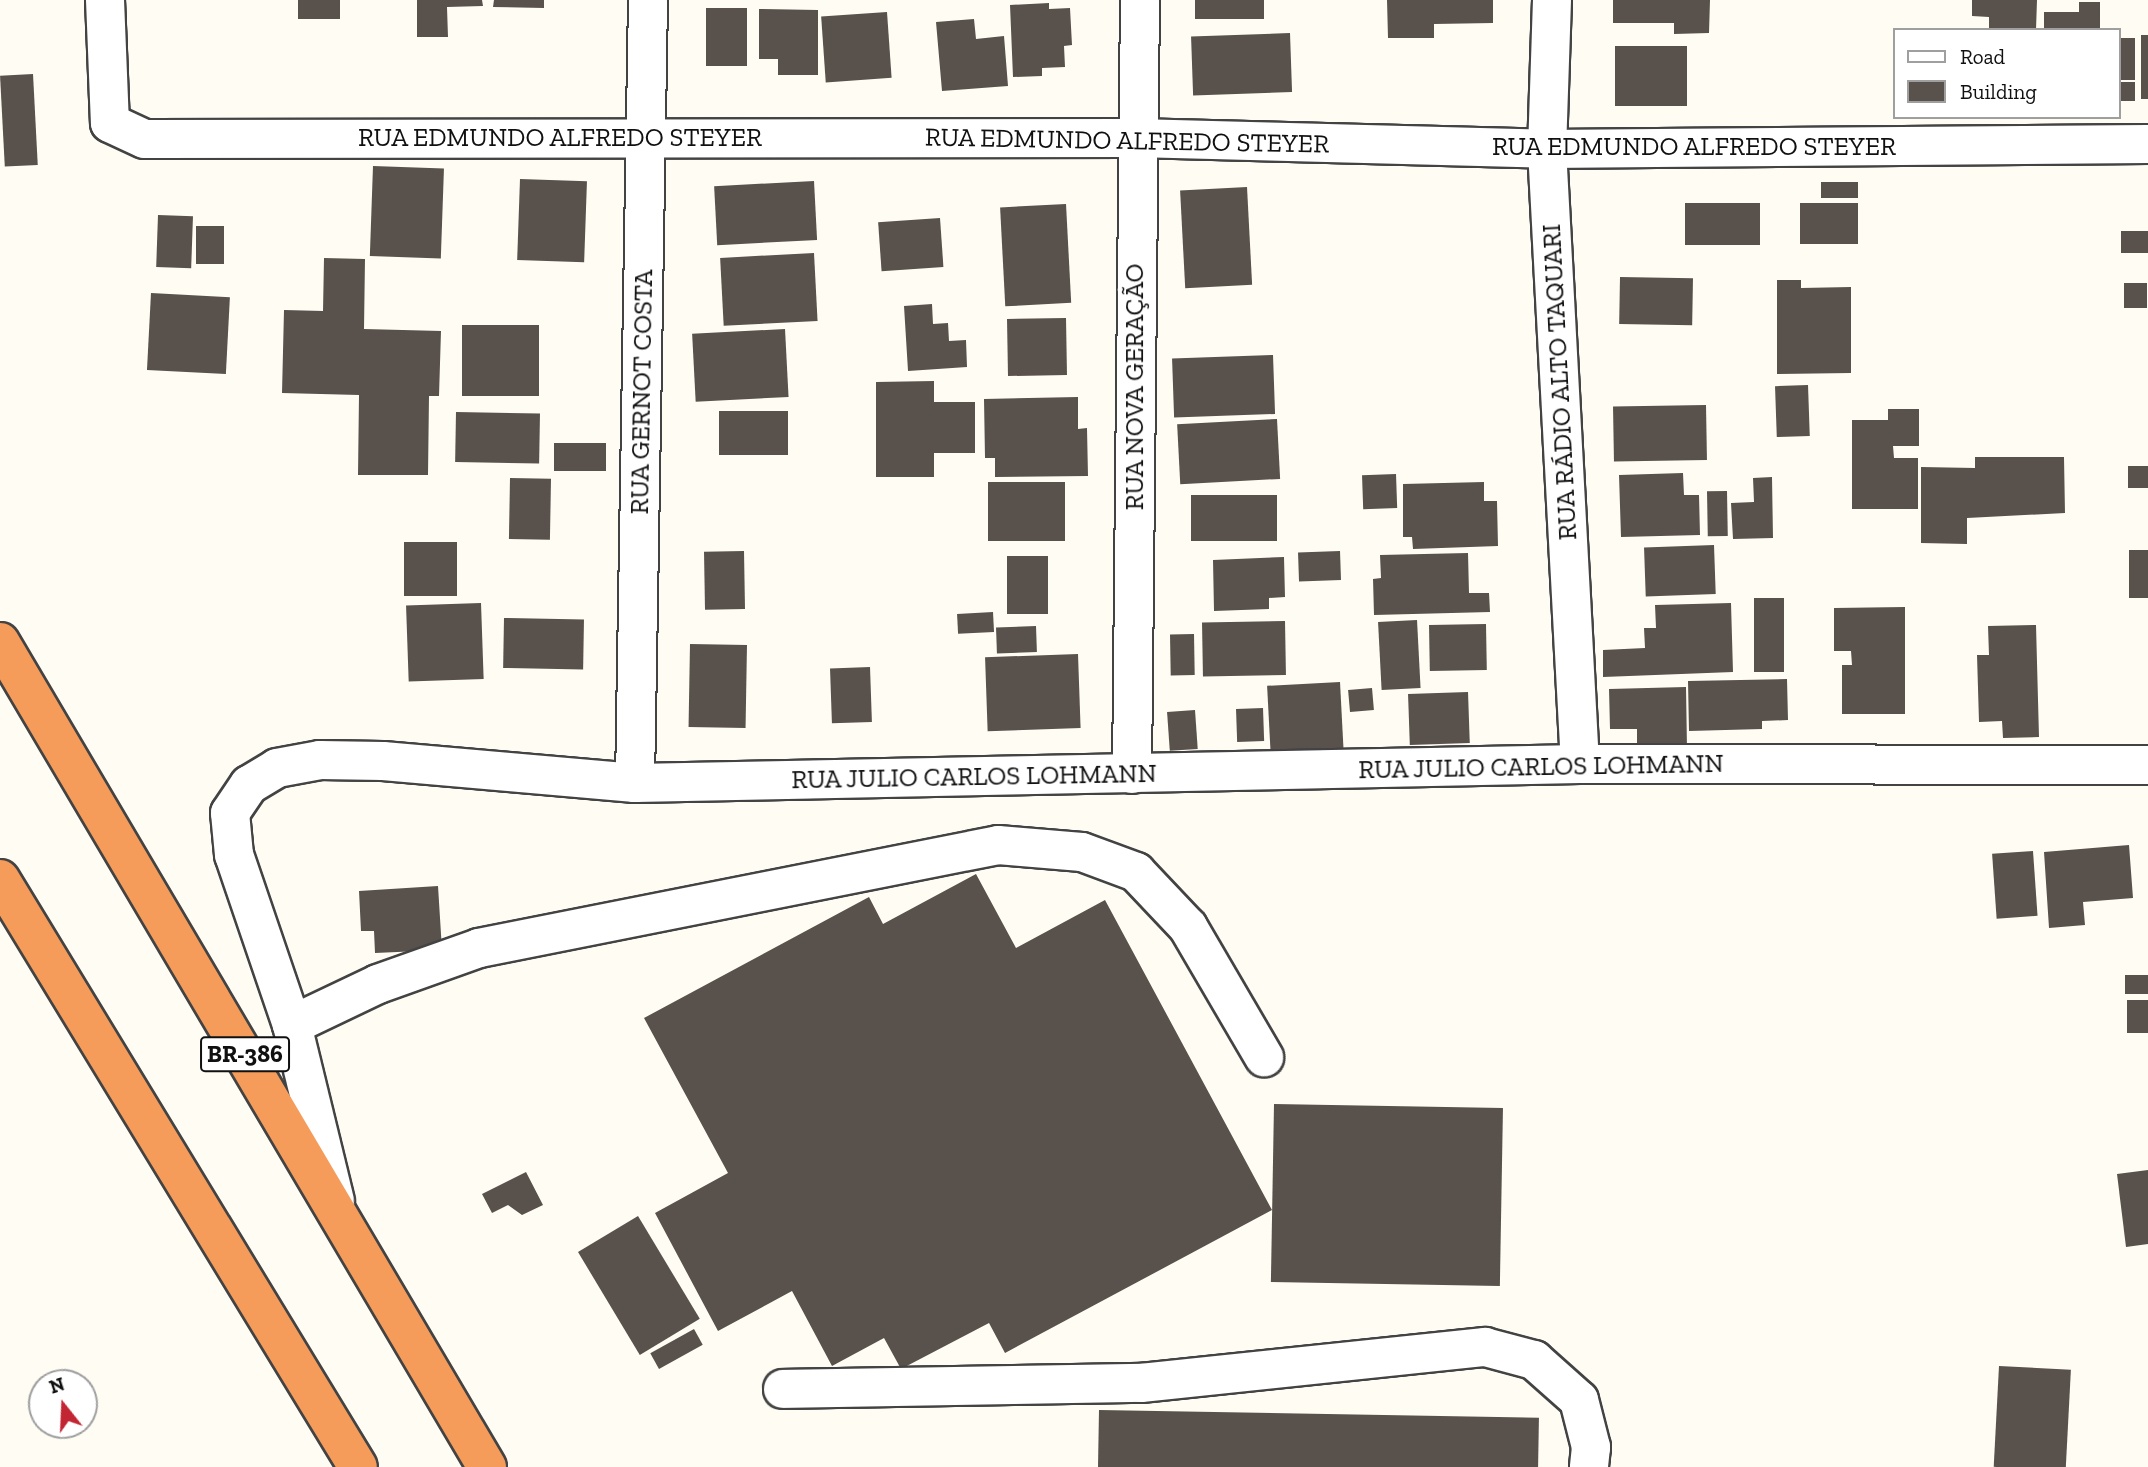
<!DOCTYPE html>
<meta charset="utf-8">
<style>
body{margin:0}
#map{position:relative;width:2148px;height:1467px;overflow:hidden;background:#fffcf3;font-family:"Zilla Slab",serif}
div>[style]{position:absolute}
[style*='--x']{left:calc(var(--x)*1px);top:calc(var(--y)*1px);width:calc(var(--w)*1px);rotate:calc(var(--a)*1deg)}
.building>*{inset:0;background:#59514c;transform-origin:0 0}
.roads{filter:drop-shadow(2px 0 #434343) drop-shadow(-2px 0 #434343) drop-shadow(0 2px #434343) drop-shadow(0 -2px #434343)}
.minor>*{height:38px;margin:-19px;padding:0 19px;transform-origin:19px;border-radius:19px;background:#fff}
.highway>*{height:38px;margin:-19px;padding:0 19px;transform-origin:19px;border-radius:19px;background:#f59c5b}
span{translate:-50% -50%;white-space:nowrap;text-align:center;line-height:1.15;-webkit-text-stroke:7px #fff;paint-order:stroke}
.shield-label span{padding:2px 5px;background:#fff;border:2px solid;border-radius:5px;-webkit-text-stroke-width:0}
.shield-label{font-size:24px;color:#101010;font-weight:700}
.street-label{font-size:26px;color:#101010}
.legend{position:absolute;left:1893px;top:28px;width:228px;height:91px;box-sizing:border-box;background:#fff;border:2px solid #9f9f9f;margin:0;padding:9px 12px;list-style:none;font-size:21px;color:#101010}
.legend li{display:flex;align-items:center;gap:14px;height:35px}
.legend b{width:35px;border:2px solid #9f9f9f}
.north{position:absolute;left:28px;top:1369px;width:70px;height:70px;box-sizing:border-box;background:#fff;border:2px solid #9f9f9f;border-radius:50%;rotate:342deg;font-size:19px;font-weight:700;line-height:28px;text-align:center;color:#101010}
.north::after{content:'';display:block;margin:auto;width:24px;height:32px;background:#c32633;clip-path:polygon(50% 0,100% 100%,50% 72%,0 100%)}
</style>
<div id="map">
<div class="building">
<div style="left:298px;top:0;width:42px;height:19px"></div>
<div style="clip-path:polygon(417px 0,482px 0,483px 6px,447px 7px,448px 37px,417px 37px)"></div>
<div style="clip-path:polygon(494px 0,544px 0,544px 8px,493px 7px)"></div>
<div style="left:1195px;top:0;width:69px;height:19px"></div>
<div style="clip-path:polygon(1387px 0,1493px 0,1493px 23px,1434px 24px,1434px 38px,1388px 38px)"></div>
<div style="clip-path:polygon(1613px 0,1710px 0,1709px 33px,1674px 34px,1674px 23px,1613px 23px)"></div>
<div style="clip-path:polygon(1972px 0,2037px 0,2036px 30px,1989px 30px,1989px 17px,1972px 16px)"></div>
<div style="clip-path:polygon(2079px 2px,2100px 2px,2100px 30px,2044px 30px,2044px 12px,2079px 12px)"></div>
<div style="clip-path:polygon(1049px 3px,1049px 9px,1070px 8px,1072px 45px,1064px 46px,1065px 67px,1042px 68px,1042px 76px,1013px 77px,1010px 5px)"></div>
<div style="left:747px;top:8px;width:58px;height:41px;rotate:90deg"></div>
<div style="clip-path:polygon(759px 9px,818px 10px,818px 75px,778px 75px,778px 59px,759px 59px)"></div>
<div style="left:887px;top:12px;width:66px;height:66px;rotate:86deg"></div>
<div style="clip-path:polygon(974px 19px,976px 39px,1004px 36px,1008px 86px,942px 91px,936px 22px)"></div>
<div style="left:1290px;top:33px;width:59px;height:99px;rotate:88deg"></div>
<div style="left:2141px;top:35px;width:7px;height:64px"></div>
<div style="left:2118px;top:38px;width:17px;height:42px"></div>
<div style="left:1615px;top:46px;width:72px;height:60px"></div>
<div style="left:33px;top:74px;width:91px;height:33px;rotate:87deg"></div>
<div style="left:2118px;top:82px;width:17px;height:19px"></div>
<div style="left:373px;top:166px;width:71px;height:90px;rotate:2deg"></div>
<div style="left:520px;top:179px;width:67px;height:81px;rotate:2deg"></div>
<div style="left:814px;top:181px;width:59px;height:100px;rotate:87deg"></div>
<div style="left:1821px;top:182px;width:37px;height:16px"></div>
<div style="left:1247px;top:187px;width:98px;height:67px;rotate:87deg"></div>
<div style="left:1685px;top:203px;width:75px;height:42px"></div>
<div style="left:1800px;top:203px;width:58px;height:41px"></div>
<div style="left:1066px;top:204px;width:99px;height:66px;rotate:87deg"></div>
<div style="left:158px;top:215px;width:35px;height:52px;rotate:2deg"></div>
<div style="left:940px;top:218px;width:49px;height:62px;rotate:86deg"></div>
<div style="left:196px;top:226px;width:28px;height:38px"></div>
<div style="left:2121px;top:231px;width:27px;height:22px"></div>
<div style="left:814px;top:253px;width:68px;height:94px;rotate:87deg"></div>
<div style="clip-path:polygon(324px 258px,365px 259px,364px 329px,441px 331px,439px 396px,429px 396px,428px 475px,358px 475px,359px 395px,282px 393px,284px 310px,323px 311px)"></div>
<div style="left:1620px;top:277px;width:73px;height:47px;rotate:1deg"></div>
<div style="clip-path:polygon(1777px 280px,1801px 280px,1801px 288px,1851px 287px,1851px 373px,1777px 374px)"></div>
<div style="left:2124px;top:283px;width:23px;height:25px"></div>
<div style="left:151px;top:293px;width:79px;height:77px;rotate:3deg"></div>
<div style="clip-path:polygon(932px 304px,933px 324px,948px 323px,949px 341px,966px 340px,967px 367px,908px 371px,904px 306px)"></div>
<div style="left:1066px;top:318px;width:57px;height:59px;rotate:89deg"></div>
<div style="left:539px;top:325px;width:71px;height:77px;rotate:90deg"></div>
<div style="left:785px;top:329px;width:68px;height:93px;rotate:87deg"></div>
<div style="left:1273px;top:355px;width:59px;height:101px;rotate:88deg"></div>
<div style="clip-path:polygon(934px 381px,934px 402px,975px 402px,975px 453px,934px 453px,934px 477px,876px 477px,876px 382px)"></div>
<div style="left:1808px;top:385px;width:51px;height:33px;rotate:88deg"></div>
<div style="clip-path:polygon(1078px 397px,1078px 429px,1087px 428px,1088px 476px,995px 477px,995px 458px,985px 458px,984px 399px)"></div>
<div style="left:1706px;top:405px;width:55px;height:93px;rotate:89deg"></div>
<div style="clip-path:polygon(1888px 409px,1919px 409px,1919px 446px,1893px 446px,1894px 458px,1918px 458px,1918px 509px,1852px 509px,1852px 420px,1888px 420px)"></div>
<div style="left:719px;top:411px;width:69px;height:44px"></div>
<div style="left:456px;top:412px;width:84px;height:50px;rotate:1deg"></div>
<div style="left:1277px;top:419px;width:60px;height:100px;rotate:87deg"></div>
<div style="left:554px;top:443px;width:52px;height:28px"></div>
<div style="clip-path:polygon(1975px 457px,2064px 457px,2065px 513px,1967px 518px,1967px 544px,1921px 543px,1921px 467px,1975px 468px)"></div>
<div style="left:2128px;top:466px;width:20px;height:22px"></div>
<div style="clip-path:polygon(1683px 473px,1684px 495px,1699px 495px,1700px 535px,1621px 537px,1619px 475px)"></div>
<div style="left:1396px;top:474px;width:34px;height:34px;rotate:88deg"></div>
<div style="clip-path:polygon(1772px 477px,1773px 538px,1733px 539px,1731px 503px,1754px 502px,1753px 478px)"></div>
<div style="left:510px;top:478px;width:41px;height:61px;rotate:1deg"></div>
<div style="left:988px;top:482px;width:77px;height:59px"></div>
<div style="clip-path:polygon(1484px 482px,1484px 501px,1497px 501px,1498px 546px,1413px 549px,1412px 537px,1403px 537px,1403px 484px)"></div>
<div style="left:1727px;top:491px;width:45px;height:20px;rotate:89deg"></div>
<div style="left:1277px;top:495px;width:46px;height:86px;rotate:90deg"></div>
<div style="left:404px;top:542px;width:53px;height:54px"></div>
<div style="left:1714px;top:545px;width:49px;height:70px;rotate:88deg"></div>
<div style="left:2129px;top:550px;width:19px;height:48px"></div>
<div style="left:744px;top:551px;width:58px;height:40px;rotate:89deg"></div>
<div style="left:1340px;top:551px;width:29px;height:42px;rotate:88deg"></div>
<div style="clip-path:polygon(1468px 553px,1469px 593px,1489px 593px,1490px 612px,1374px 615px,1373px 579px,1381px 578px,1380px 555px)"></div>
<div style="left:1007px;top:556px;width:41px;height:58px"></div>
<div style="clip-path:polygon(1284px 557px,1285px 597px,1269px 598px,1269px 609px,1214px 611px,1213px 560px)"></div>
<div style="left:1754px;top:598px;width:30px;height:74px"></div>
<div style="left:481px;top:603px;width:76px;height:75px;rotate:88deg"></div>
<div style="clip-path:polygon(1731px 603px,1733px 672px,1603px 677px,1603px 650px,1645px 648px,1644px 628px,1656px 628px,1655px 605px)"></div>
<div style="clip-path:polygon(1905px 607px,1905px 714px,1842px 714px,1842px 665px,1852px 665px,1851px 651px,1834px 651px,1834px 608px)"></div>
<div style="left:993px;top:612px;width:20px;height:36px;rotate:87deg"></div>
<div style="left:504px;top:618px;width:80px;height:50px;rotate:1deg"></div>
<div style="left:1417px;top:620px;width:68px;height:39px;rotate:87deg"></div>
<div style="left:1285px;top:621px;width:54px;height:83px;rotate:89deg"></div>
<div style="left:1486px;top:624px;width:46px;height:57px;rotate:89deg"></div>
<div style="clip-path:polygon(2036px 625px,2039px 737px,2003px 738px,2002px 721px,1979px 722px,1977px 655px,1989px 655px,1988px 626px)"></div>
<div style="left:1036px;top:626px;width:26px;height:40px;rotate:88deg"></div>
<div style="left:1194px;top:634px;width:41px;height:24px;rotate:89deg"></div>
<div style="left:690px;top:644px;width:57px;height:83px;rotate:1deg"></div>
<div style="left:1078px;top:654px;width:74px;height:93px;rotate:88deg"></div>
<div style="left:870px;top:667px;width:55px;height:40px;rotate:88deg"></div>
<div style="clip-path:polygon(1787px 679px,1788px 720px,1762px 721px,1762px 729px,1689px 731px,1688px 681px)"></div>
<div style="left:1340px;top:682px;width:72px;height:73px;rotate:87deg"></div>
<div style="clip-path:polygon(1686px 687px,1687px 749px,1637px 750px,1637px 729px,1610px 729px,1609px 689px)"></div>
<div style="left:1372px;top:688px;width:22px;height:24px;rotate:85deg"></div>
<div style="left:1468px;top:692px;width:51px;height:60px;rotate:88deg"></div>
<div style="left:1263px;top:708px;width:33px;height:27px;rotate:88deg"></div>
<div style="left:1195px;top:710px;width:39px;height:28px;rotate:86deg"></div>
<div style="clip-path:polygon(2129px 845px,2133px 898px,2083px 902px,2085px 925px,2049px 928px,2044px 852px)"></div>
<div style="left:2033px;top:851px;width:65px;height:41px;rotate:86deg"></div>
<div style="clip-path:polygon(976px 874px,1016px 948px,1105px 900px,1272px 1210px,1005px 1353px,989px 1323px,901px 1369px,884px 1338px,832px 1366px,792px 1291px,718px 1331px,655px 1213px,728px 1173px,644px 1018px,869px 897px,883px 924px)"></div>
<div style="clip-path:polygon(438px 886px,442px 950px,375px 953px,374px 931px,361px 931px,359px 891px)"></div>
<div style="left:2148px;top:975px;width:19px;height:23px;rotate:90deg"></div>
<div style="left:2148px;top:1000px;width:33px;height:21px;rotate:90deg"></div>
<div style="left:1274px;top:1104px;width:229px;height:178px;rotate:1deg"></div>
<div style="clip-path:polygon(2148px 1170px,2148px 1244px,2126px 1247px,2117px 1174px)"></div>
<div style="clip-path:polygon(526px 1172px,543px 1205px,522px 1215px,508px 1205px,492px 1213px,482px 1194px)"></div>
<div style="left:638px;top:1216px;width:120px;height:70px;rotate:59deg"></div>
<div style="left:694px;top:1329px;width:18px;height:50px;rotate:61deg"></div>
<div style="left:1999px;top:1366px;width:72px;height:101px;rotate:3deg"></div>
<div style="left:1099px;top:1410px;width:440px;height:57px;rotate:1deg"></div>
</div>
<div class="roads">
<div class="minor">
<div style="--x:105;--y:0;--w:123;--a:87.7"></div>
<div style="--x:110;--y:123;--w:38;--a:25"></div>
<div style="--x:145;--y:139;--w:992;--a:-0.06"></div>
<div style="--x:1137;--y:138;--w:410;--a:1.5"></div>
<div style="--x:1547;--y:149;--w:601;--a:-0.48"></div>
<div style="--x:1552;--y:0;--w:149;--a:91.9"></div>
<div style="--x:1547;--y:149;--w:616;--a:86.93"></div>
<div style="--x:1132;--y:774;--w:774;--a:-89.41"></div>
<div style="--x:635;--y:783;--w:783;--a:-89.05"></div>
<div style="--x:292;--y:1025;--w:95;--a:-25.5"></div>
<div style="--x:378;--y:984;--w:107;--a:-19.6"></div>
<div style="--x:479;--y:948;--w:529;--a:-11.22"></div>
<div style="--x:998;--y:845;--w:84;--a:4.8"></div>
<div style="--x:1082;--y:852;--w:58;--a:20.3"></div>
<div style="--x:1136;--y:872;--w:76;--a:46.6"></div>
<div style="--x:1188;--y:927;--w:151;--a:59.7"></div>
<div style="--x:335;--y:1201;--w:181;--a:-103.7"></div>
<div style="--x:292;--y:1025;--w:180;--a:-108.8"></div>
<div style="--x:234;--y:855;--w:42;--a:-95.4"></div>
<div style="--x:230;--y:813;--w:34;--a:-56"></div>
<div style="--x:249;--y:785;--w:33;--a:-31"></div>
<div style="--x:277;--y:768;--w:44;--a:-10.5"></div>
<div style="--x:320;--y:760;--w:63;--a:0.9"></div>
<div style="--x:383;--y:761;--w:253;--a:5"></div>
<div style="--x:635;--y:783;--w:945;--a:-1.15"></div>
<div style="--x:1580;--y:764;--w:568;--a:0.1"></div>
<div style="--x:783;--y:1389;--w:358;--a:-1"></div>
<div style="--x:1141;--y:1383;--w:346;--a:-6"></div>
<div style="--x:1485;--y:1347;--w:51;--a:14.9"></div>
<div style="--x:1534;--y:1360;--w:60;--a:41.6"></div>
<div style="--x:1579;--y:1400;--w:49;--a:75.7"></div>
<div style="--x:1591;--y:1447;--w:20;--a:96"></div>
</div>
<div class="highway">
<div style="--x:0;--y:642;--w:958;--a:59.45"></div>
<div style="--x:0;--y:879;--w:688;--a:58.67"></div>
</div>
</div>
<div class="shield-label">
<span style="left:245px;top:1054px">BR-386</span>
</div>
<div class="street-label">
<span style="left:560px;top:138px">RUA EDMUNDO ALFREDO STEYER</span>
<span style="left:1127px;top:141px;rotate:1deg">RUA EDMUNDO ALFREDO STEYER</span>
<span style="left:1694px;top:147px">RUA EDMUNDO ALFREDO STEYER</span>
<span style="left:1560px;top:382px;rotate:-93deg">RUA RÁDIO ALTO TAQUARI</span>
<span style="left:1135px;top:387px;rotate:-90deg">RUA NOVA GERAÇÃO</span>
<span style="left:642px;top:392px;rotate:-89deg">RUA GERNOT COSTA</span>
<span style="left:1541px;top:767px;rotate:-1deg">RUA JULIO CARLOS LOHMANN</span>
<span style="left:974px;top:777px;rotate:-1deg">RUA JULIO CARLOS LOHMANN</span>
</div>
<ul class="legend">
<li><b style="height:9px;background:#fff"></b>Road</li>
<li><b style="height:19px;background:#59514c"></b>Building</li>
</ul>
<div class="north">N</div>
</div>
